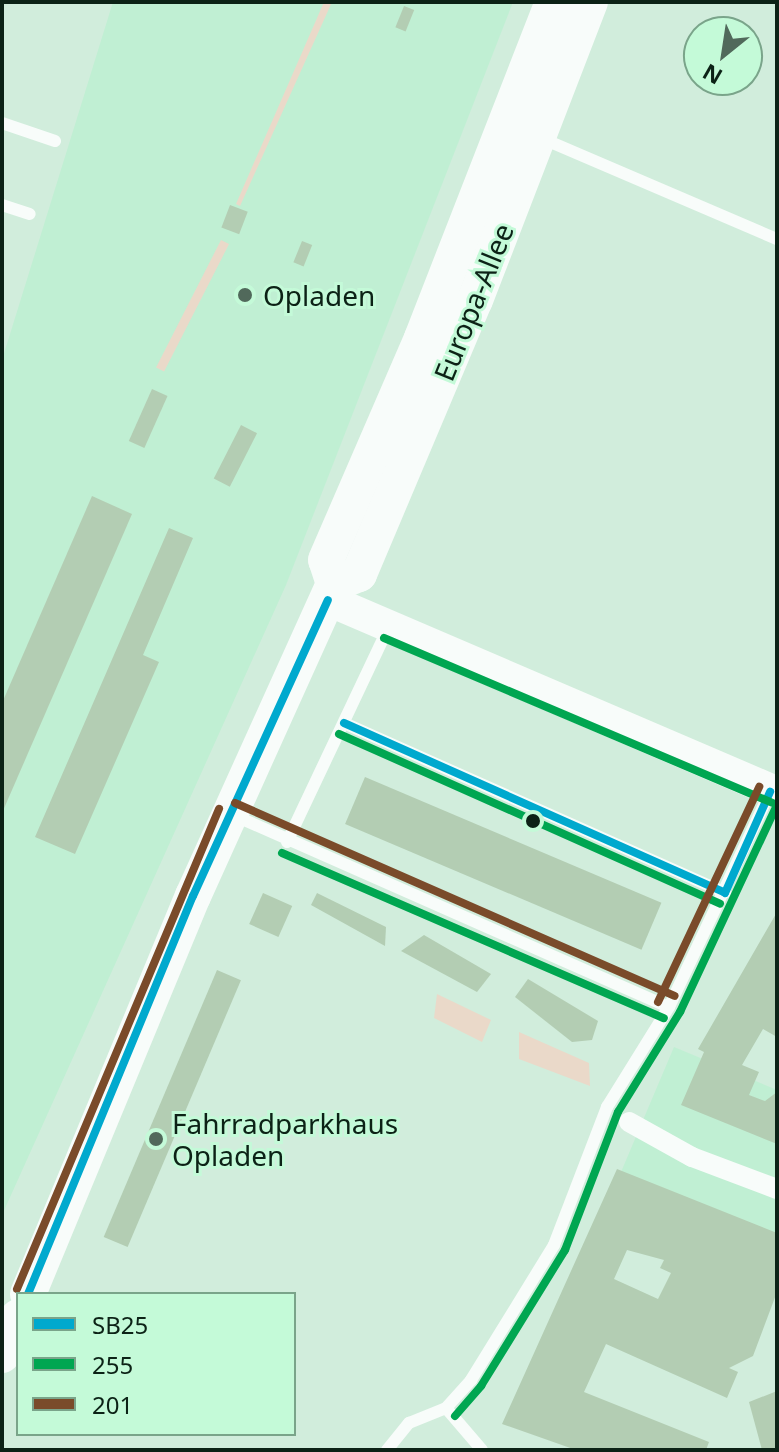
<!DOCTYPE html>
<style>
body{margin:0}
#map{position:relative;width:779px;height:1452px;overflow:hidden;background:#d1eddc;font-family:"Noto Sans",sans-serif}
div>[style]{position:absolute}
[style*='--x']{left:calc(var(--x)*1px);top:calc(var(--y)*1px);width:calc(var(--w)*1px);rotate:calc(var(--a)*1deg)}
.built>*{inset:0;background:#c0efd3}
.green>*{inset:0;background:#ead9c9;transform-origin:0 0}
.building>*{inset:0;background:#b3cdb3;transform-origin:0 0}
.service>*{height:12px;margin:-6px;padding:0 6px;transform-origin:6px;border-radius:6px;background:#f8fcfa}
.pedestrian>*{height:20px;margin:-10px;padding:0 10px;transform-origin:10px;border-radius:10px;background:#f8fcfa}
.tertiary>*{height:32px;margin:-16px;padding:0 16px;transform-origin:16px;border-radius:16px;background:#f8fcfa}
.secondary>*{height:36px;margin:-18px;padding:0 18px;transform-origin:18px;border-radius:18px;background:#f8fcfa}
.bus-1>*{height:8px;margin:-4px;padding:0 4px;transform-origin:4px;border-radius:4px;background:#00a9ce}
.bus-2>*{height:8px;margin:-4px;padding:0 4px;transform-origin:4px;border-radius:4px;background:#00a651}
.bus-3>*{height:8px;margin:-4px;padding:0 4px;transform-origin:4px;border-radius:4px;background:#7a4b2a}
.dots>*{width:22px;height:22px;translate:-50% -50%;box-sizing:border-box;border:4px solid #c4fad8;border-radius:50%}
span{translate:-50% -50%;white-space:nowrap;text-align:center;line-height:1.15;-webkit-text-stroke:6px #c4fad8;paint-order:stroke}
.poi-label{font-size:28px;color:#0c2216}
.left{translate:0 -50%;text-align:left}
.street-label{font-size:28px;color:#0c2216}
.frame{position:absolute;inset:0;border:4px solid #0c2216;pointer-events:none}
.legend{position:absolute;left:16px;top:1292px;width:280px;height:144px;box-sizing:border-box;background:#c4fad8;border:2px solid #7aa48a;margin:0;padding:10px 14px;list-style:none;font-size:24px;color:#0c2216}
.legend li{display:flex;align-items:center;gap:16px;height:40px}
.legend b{width:40px;border:2px solid #7aa48a}
.north{position:absolute;left:683px;top:16px;width:80px;height:80px;box-sizing:border-box;background:#c4fad8;border:2px solid #7aa48a;border-radius:50%;rotate:210deg;font-size:22px;font-weight:700;line-height:32px;text-align:center;color:#0c2216}
.north::after{content:'';display:block;margin:auto;width:28px;height:36px;background:#51695b;clip-path:polygon(50% 0,100% 100%,50% 72%,0 100%)}
</style>
<div id="map">
<div class="built">
<div style="clip-path:polygon(113px 2px,513px 2px,286px 585px,2px 1215px,2px 360px)"></div>
<div style="clip-path:polygon(674px 1047px,777px 1090px,777px 1295px,599px 1224px)"></div>
</div>
<div class="green">
<div style="clip-path:polygon(324px 2px,332px 2px,240px 206px,236px 204px)"></div>
<div style="left:221px;top:240px;width:9px;height:143px;rotate:27deg"></div>
<div style="clip-path:polygon(437px 994px,491px 1020px,482px 1042px,434px 1018px)"></div>
<div style="clip-path:polygon(519px 1032px,589px 1063px,590px 1086px,519px 1059px)"></div>
</div>
<div class="building">
<div style="left:404px;top:6px;width:11px;height:23px;rotate:22deg"></div>
<div style="left:230px;top:205px;width:19px;height:24px;rotate:21deg"></div>
<div style="left:302px;top:241px;width:11px;height:23px;rotate:22deg"></div>
<div style="left:152px;top:389px;width:17px;height:57px;rotate:24deg"></div>
<div style="left:241px;top:425px;width:18px;height:60px;rotate:27deg"></div>
<div style="clip-path:polygon(92px 496px,132px 514px,2px 813px,2px 703px)"></div>
<div style="clip-path:polygon(169px 528px,193px 538px,143px 655px,159px 662px,75px 854px,35px 837px)"></div>
<div style="left:365px;top:777px;width:322px;height:51px;rotate:23deg"></div>
<div style="left:263px;top:893px;width:32px;height:34px;rotate:24deg"></div>
<div style="clip-path:polygon(317px 893px,386px 927px,385px 946px,311px 905px)"></div>
<div style="clip-path:polygon(777px 912px,777px 1037px,763px 1029px,742px 1065px,759px 1072px,749px 1095px,765px 1101px,777px 1092px,777px 1144px,681px 1105px,704px 1052px,698px 1049px)"></div>
<div style="clip-path:polygon(424px 935px,491px 974px,477px 992px,401px 951px)"></div>
<div style="left:217px;top:970px;width:26px;height:290px;rotate:23deg"></div>
<div style="clip-path:polygon(528px 979px,598px 1021px,592px 1040px,572px 1042px,515px 997px)"></div>
<div style="clip-path:polygon(evenodd,617px 1169px,777px 1233px,777px 1292px,753px 1356px,729px 1368px,738px 1372px,727px 1398px,606px 1344px,584px 1392px,709px 1442px,706px 1450px,576px 1450px,502px 1424px,617px 1169px,627px 1250px,664px 1260px,660px 1268px,671px 1273px,658px 1299px,614px 1279px,627px 1250px)"></div>
<div style="clip-path:polygon(777px 1391px,777px 1450px,762px 1450px,749px 1402px)"></div>
</div>
<div class="service">
<div style="--x:2;--y:123;--w:56;--a:18.8"></div>
<div style="--x:541;--y:138;--w:257;--a:23.2"></div>
<div style="--x:2;--y:205;--w:29;--a:18"></div>
<div style="--x:344;--y:723;--w:417;--a:24"></div>
<div style="--x:233;--y:815;--w:476;--a:23.8"></div>
<div style="--x:287;--y:842;--w:237;--a:-64.7"></div>
<div style="--x:446;--y:1408;--w:55;--a:49.4"></div>
<div style="--x:387;--y:1450;--w:35;--a:-51"></div>
<div style="--x:409;--y:1423;--w:40;--a:-22"></div>
<div style="--x:446;--y:1408;--w:38;--a:-48"></div>
<div style="--x:471;--y:1380;--w:158;--a:-58.4"></div>
<div style="--x:554;--y:1245;--w:148;--a:-69"></div>
<div style="--x:607;--y:1107;--w:118;--a:-58.2"></div>
<div style="--x:669;--y:1007;--w:238;--a:-64.8"></div>
</div>
<div class="pedestrian">
<div style="--x:629;--y:1122;--w:72;--a:29.1"></div>
<div style="--x:692;--y:1157;--w:91;--a:20.6"></div>
</div>
<div class="tertiary">
<div style="--x:328;--y:600;--w:488;--a:23.2"></div>
</div>
<div class="secondary">
<div style="--x:334;--y:584;--w:27;--a:-22"></div>
<div style="--x:359;--y:574;--w:298;--a:-67.1"></div>
<div style="--x:475;--y:300;--w:319;--a:-68.9"></div>
<div style="--x:28;--y:1294;--w:431;--a:-67.5"></div>
<div style="--x:193;--y:896;--w:342;--a:-65.7"></div>
<div style="--x:334;--y:584;--w:25;--a:-108"></div>
<div style="--x:326;--y:560;--w:242;--a:-66.6"></div>
<div style="--x:422;--y:338;--w:361;--a:-68.7"></div>
<div style="--x:2;--y:1355;--w:41;--a:-67.2"></div>
</div>
<div class="bus-1">
<div style="--x:344;--y:723;--w:417;--a:24"></div>
<div style="--x:725;--y:893;--w:111;--a:-66"></div>
<div style="--x:28;--y:1294;--w:431;--a:-67.5"></div>
<div style="--x:193;--y:896;--w:325;--a:-65.5"></div>
</div>
<div class="bus-2">
<div style="--x:384;--y:638;--w:422;--a:23"></div>
<div style="--x:339;--y:734;--w:417;--a:24"></div>
<div style="--x:282;--y:853;--w:416;--a:23.4"></div>
<div style="--x:455;--y:1416;--w:40;--a:-49"></div>
<div style="--x:481;--y:1386;--w:160;--a:-58.3"></div>
<div style="--x:565;--y:1250;--w:148;--a:-69"></div>
<div style="--x:618;--y:1112;--w:118;--a:-58.2"></div>
<div style="--x:680;--y:1012;--w:229;--a:-64.9"></div>
</div>
<div class="bus-3">
<div style="--x:235;--y:803;--w:480;--a:23.7"></div>
<div style="--x:658;--y:1002;--w:238;--a:-64.8"></div>
<div style="--x:17;--y:1289;--w:521;--a:-67.18"></div>
</div>
<div class="dots">
<div style="left:245px;top:295px;background:#51695b"></div>
<div style="left:533px;top:821px;background:#0c2216"></div>
<div style="left:156px;top:1139px;background:#51695b"></div>
</div>
<div class="poi-label">
<span class="left" style="left:263px;top:295px">Opladen</span>
<span class="left" style="left:172px;top:1139px">Fahrradparkhaus<br>Opladen</span>
</div>
<div class="street-label">
<span style="left:473px;top:302px;rotate:-68deg">Europa-Allee</span>
</div>
<div class="frame"></div>
<ul class="legend">
<li><b style="height:10px;background:#00a9ce"></b>SB25</li>
<li><b style="height:10px;background:#00a651"></b>255</li>
<li><b style="height:10px;background:#7a4b2a"></b>201</li>
</ul>
<div class="north">N</div>
</div>
